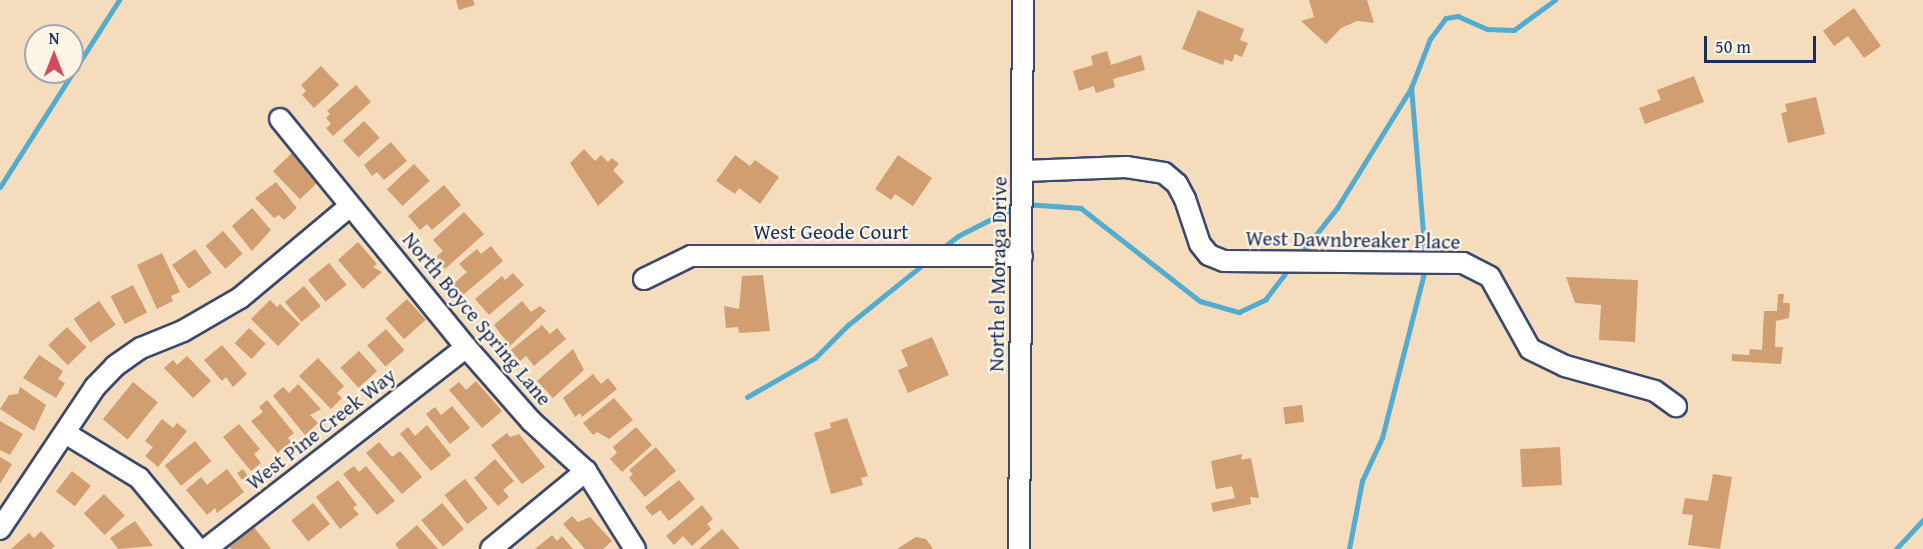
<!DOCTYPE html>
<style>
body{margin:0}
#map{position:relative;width:1923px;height:549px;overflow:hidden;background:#f4dcbc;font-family:"Gentium Book Plus",serif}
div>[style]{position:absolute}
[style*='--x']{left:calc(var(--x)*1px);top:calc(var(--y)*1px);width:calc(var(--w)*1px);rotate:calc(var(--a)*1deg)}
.stream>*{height:4.5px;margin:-2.25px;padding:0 2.25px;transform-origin:2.25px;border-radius:2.25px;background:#52acd0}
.building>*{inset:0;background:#d09e71;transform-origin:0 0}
.roads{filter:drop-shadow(2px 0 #3c496c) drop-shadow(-2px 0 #3c496c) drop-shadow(0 2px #3c496c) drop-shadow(0 -2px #3c496c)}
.minor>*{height:20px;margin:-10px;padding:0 10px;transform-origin:10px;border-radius:10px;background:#fff}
span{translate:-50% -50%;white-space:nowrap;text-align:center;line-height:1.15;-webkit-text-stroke:4.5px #fcf5e5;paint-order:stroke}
.street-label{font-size:21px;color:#1b2f5e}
.north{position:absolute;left:24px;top:24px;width:60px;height:60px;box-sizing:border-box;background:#fcf5e5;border:2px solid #a2a6af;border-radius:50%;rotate:0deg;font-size:16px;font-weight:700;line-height:24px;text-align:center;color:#1b2f5e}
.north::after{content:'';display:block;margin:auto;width:21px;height:27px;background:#d1495b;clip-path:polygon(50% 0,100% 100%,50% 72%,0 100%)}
.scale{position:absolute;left:1704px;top:36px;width:112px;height:27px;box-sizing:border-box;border:3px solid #1b2f5e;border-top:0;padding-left:8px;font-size:18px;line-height:21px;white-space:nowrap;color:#1b2f5e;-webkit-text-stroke:4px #fcf5e5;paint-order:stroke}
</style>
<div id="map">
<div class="stream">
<div style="--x:0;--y:187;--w:222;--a:-57.5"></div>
<div style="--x:1025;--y:204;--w:56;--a:4.1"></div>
<div style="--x:1081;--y:208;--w:151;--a:38"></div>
<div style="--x:1200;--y:301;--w:41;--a:15.8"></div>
<div style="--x:1239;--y:312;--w:29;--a:-25"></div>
<div style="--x:1265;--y:300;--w:43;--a:-52.6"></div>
<div style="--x:941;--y:249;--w:21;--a:-37"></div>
<div style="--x:958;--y:236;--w:66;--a:-27"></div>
<div style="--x:1300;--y:255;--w:60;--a:-51.8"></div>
<div style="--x:1337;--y:208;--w:141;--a:-58.3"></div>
<div style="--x:1425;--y:257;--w:170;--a:-94.7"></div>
<div style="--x:1411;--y:88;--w:53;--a:-68.8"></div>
<div style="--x:1430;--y:39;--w:26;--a:-53"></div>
<div style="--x:1446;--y:18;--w:12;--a:-9"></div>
<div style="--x:1458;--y:16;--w:32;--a:24"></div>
<div style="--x:1487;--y:29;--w:27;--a:2"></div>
<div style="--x:1514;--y:30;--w:51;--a:-36.2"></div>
<div style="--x:747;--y:397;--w:78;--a:-29.8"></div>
<div style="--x:815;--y:358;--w:47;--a:-45"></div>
<div style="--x:848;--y:325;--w:100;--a:-38.9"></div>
<div style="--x:1349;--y:549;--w:69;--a:-79.2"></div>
<div style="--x:1362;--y:481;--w:47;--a:-65.1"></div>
<div style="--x:1382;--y:438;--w:174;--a:-75.7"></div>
<div style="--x:1896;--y:549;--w:40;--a:-47"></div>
</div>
<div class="building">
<div style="clip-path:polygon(456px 0,473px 0,475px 5px,459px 10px)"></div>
<div style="clip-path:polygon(1309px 0,1367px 0,1374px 23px,1357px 21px,1341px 28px,1326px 44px,1301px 21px,1314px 17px)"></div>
<div style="clip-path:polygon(1854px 8px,1881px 46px,1864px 58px,1848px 36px,1834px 46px,1823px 31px)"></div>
<div style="clip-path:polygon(1198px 10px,1244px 29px,1240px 40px,1248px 43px,1242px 57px,1235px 54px,1232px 62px,1225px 59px,1223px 65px,1182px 49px)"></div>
<div style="clip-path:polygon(1107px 51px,1111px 65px,1141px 55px,1145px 70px,1113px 79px,1115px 87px,1096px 93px,1094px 86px,1079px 91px,1073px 71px,1093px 65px,1091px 56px)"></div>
<div style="clip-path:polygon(321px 66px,339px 85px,314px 108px,302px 95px,306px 91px,301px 85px)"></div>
<div style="clip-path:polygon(1694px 76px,1704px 102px,1645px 124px,1639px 108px,1661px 100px,1657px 90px)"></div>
<div style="clip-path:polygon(356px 85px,371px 102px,333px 136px,326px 128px,331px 124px,326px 118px,330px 114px,327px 111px)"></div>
<div style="clip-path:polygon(1816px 97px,1825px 134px,1788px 143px,1781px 113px,1787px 112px,1785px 104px)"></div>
<div style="left:364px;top:121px;width:23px;height:29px;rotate:47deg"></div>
<div style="clip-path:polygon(391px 142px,407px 161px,384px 180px,377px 172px,372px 176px,364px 165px)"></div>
<div style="left:296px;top:149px;width:39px;height:32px;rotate:46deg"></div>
<div style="clip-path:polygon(584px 149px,595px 161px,601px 155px,608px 162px,612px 158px,619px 164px,613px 170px,624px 182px,598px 206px,570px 163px)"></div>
<div style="clip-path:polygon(735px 155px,750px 166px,755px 160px,779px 177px,760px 204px,739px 188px,735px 194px,716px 181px)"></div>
<div style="clip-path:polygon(898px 155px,932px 178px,913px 206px,895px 194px,891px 200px,875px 189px)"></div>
<div style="left:414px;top:164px;width:23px;height:37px;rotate:47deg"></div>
<div style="clip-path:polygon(276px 182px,297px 208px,284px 220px,279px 215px,274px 218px,255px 198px)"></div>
<div style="clip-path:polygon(444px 185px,461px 205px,432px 230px,427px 224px,420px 230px,408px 216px)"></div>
<div style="clip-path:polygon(252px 208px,271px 230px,252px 251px,232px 226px)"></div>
<div style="clip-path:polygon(464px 212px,484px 234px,445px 269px,435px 258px,443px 251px,433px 240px)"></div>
<div style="left:223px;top:231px;width:30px;height:23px;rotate:49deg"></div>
<div style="clip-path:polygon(358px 242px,377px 264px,373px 267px,382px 272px,363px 289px,338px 260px)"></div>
<div style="clip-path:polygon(491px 246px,503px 261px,463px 295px,453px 284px,467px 272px,459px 264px,477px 249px,481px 254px)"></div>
<div style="left:195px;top:249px;width:29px;height:28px;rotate:55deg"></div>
<div style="clip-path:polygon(162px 253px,180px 292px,171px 296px,173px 301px,157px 309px,137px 265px)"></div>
<div style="left:329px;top:263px;width:28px;height:27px;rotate:51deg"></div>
<div style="clip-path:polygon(513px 273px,524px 285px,489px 315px,475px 299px,502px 276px,505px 280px)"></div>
<div style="clip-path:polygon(763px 275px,770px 331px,739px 333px,738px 327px,726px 328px,724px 306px,739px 309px,742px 276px)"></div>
<div style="clip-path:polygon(1566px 277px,1638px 280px,1635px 342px,1599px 340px,1601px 305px,1575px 303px)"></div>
<div style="left:133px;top:285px;width:31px;height:25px;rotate:63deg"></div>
<div style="left:304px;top:286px;width:26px;height:25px;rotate:50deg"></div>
<div style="clip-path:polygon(1778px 294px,1784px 294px,1783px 303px,1790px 303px,1789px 318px,1776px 321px,1775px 347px,1783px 347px,1781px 364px,1732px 361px,1732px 354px,1749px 355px,1750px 349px,1762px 350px,1764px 311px,1777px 311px)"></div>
<div style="left:407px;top:299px;width:28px;height:29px;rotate:48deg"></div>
<div style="clip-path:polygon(270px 300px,277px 307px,280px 304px,300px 324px,278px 346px,251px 319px)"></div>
<div style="left:99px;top:301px;width:29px;height:31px;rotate:55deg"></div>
<div style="clip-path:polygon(522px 301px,531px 312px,540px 306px,546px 311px,510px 346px,494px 325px)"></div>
<div style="clip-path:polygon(542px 325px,550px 334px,557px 328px,566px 339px,534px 366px,526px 356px,520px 361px,511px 350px)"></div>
<div style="left:67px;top:327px;width:28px;height:26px;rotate:46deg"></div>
<div style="left:249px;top:328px;width:23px;height:21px;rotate:43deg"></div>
<div style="left:386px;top:329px;width:28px;height:25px;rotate:49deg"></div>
<div style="clip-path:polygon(932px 337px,949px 375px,908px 393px,898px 370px,908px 366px,901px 350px)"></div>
<div style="clip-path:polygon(222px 345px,247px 374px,233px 387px,226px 377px,222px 381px,204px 360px)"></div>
<div style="clip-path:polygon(573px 349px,584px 370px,553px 398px,537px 381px)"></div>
<div style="left:359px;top:351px;width:27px;height:25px;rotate:48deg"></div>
<div style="clip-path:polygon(39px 355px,63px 371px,58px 379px,65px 383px,56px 398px,23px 378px)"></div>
<div style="clip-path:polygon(187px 356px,211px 381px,193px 398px,164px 368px,173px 360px,177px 365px)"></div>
<div style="clip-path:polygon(318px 358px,344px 386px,337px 393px,342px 398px,331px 409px,299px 376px)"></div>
<div style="clip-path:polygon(593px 374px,601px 384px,608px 378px,617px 389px,582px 417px,580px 413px,575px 417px,563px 398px)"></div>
<div style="clip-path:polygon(476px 381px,502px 411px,482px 428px,449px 390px,459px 382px,466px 390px)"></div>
<div style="left:133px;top:382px;width:32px;height:48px;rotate:39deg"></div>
<div style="clip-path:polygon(298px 384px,321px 409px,310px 415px,318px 423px,305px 435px,273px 396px,283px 387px,289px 393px)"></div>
<div style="clip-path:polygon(20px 387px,46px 405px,34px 431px,0 409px,9px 395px,18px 394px)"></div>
<div style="clip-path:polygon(614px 398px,633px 420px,609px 439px,597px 432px,593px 435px,583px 423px)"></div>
<div style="clip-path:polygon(267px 400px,294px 433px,288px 438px,291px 442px,278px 453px,251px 421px,263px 412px,259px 407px)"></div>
<div style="left:1302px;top:405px;width:17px;height:19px;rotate:83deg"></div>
<div style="clip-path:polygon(452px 406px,470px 428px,450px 444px,426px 414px,435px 407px,441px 415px)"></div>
<div style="clip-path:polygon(847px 418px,868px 476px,861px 478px,863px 485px,831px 494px,814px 433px,831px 428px,830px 423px)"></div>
<div style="clip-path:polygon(162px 419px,173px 428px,177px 423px,187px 431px,158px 467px,145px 456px,153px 447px,145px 441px)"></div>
<div style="clip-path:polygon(0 421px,23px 434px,10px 455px,0 450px)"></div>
<div style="clip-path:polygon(239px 424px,260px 449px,254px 454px,261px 463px,251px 471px,223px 437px)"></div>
<div style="clip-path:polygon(427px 425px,451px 455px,431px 471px,400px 434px,408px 427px,415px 436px)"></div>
<div style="clip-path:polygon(636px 427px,652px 445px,622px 472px,610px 459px,617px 453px,613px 447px)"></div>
<div style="clip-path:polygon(507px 433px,510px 437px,519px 434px,545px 467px,522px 484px,491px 445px)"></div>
<div style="left:195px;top:441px;width:26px;height:39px;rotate:51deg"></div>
<div style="clip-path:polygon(379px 442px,392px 457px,400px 451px,422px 477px,402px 494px,366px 453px)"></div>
<div style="clip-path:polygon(656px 447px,676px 471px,645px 497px,629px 478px,633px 474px,629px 470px)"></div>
<div style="left:1560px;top:447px;width:38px;height:40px;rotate:87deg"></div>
<div style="clip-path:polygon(1242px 454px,1241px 460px,1251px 458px,1259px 498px,1250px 497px,1251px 504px,1213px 512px,1211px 503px,1235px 498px,1232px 486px,1216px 489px,1211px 461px)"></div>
<div style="clip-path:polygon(0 457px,12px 464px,0 484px)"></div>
<div style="clip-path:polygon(495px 459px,514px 481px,503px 490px,509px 497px,498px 506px,474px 478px)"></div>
<div style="clip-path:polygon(354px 466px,359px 472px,366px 466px,395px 501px,377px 515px,343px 474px)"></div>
<div style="clip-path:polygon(227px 469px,244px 492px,217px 513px,215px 508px,207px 515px,186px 490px,201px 477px,207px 485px)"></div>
<div style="left:243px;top:469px;width:11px;height:7px;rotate:56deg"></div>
<div style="left:72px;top:471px;width:24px;height:26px;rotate:38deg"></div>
<div style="clip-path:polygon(1713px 474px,1732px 477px,1720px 549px,1688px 545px,1693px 515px,1682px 514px,1685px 498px,1708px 501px)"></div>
<div style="left:465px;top:479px;width:37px;height:26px;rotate:52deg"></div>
<div style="clip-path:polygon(338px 480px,357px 505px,353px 508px,359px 514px,340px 529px,316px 497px)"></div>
<div style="clip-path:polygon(679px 480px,695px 499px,669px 521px,660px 510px,652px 516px,645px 507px)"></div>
<div style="left:104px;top:494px;width:30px;height:28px;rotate:46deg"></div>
<div style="left:313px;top:503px;width:27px;height:28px;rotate:51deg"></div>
<div style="left:442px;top:503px;width:34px;height:27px;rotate:50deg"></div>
<div style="clip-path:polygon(702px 505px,713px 519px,707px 524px,711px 529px,692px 546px,683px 536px,674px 545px,666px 536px)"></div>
<div style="clip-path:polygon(572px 516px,578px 522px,590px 517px,612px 541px,603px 549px,585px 549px,563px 524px)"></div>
<div style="clip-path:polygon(135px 521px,153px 546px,118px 549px,110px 538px)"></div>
<div style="clip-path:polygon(417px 525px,438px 549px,399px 549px,395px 544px)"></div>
<div style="clip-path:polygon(254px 527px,271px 549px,231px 549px,230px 547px)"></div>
<div style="clip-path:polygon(722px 529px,740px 549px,699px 549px)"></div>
<div style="clip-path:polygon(41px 531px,55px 546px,51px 549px,11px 549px,29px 533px,34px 538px)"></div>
<div style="clip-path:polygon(552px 535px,557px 541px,562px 536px,573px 549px,535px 549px)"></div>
<div style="clip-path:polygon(916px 537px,926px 539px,933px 549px,897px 549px)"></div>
</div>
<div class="roads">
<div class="minor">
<div style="--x:280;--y:119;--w:294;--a:50.8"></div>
<div style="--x:466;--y:347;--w:98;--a:48.7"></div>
<div style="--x:531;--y:421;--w:74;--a:42.3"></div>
<div style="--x:586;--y:471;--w:92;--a:57.9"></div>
<div style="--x:1024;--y:171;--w:102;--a:-2.2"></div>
<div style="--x:1126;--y:167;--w:38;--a:9"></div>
<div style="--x:1164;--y:173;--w:17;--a:40"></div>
<div style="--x:1177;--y:184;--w:17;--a:62"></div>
<div style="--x:1185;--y:199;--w:47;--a:71.6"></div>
<div style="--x:1200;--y:244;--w:14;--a:51"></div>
<div style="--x:1209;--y:255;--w:16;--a:22"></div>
<div style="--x:1224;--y:261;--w:239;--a:0.5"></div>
<div style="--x:1463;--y:263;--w:30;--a:27"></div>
<div style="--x:1490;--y:277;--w:82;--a:60.9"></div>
<div style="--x:1530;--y:349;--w:39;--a:26"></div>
<div style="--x:1565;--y:366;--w:93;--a:15.5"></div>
<div style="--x:1655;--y:391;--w:26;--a:36"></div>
<div style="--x:644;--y:279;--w:52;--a:-26.1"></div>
<div style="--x:691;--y:256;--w:331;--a:0"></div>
<div style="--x:65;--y:433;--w:87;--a:31.3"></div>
<div style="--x:139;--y:478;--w:92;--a:50.3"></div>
<div style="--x:0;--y:529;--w:171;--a:-56.2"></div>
<div style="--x:95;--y:387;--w:29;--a:-46"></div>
<div style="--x:115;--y:366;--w:32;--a:-35"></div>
<div style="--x:141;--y:348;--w:45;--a:-22"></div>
<div style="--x:183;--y:331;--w:66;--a:-30.1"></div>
<div style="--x:240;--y:298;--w:143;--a:-39.9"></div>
<div style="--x:206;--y:549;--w:329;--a:-37.8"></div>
<div style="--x:491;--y:549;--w:123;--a:-39.4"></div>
<div style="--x:1019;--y:549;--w:549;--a:-89.58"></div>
</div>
</div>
<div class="street-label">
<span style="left:831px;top:232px">West Geode Court</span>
<span style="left:1353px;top:240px;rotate:1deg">West Dawnbreaker Place</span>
<span style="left:998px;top:274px;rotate:-89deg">North el Moraga Drive</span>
<span style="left:477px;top:319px;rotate:50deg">North Boyce Spring Lane</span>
<span style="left:321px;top:429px;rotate:-38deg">West Pine Creek Way</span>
</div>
<div class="north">N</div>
<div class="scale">50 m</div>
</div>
